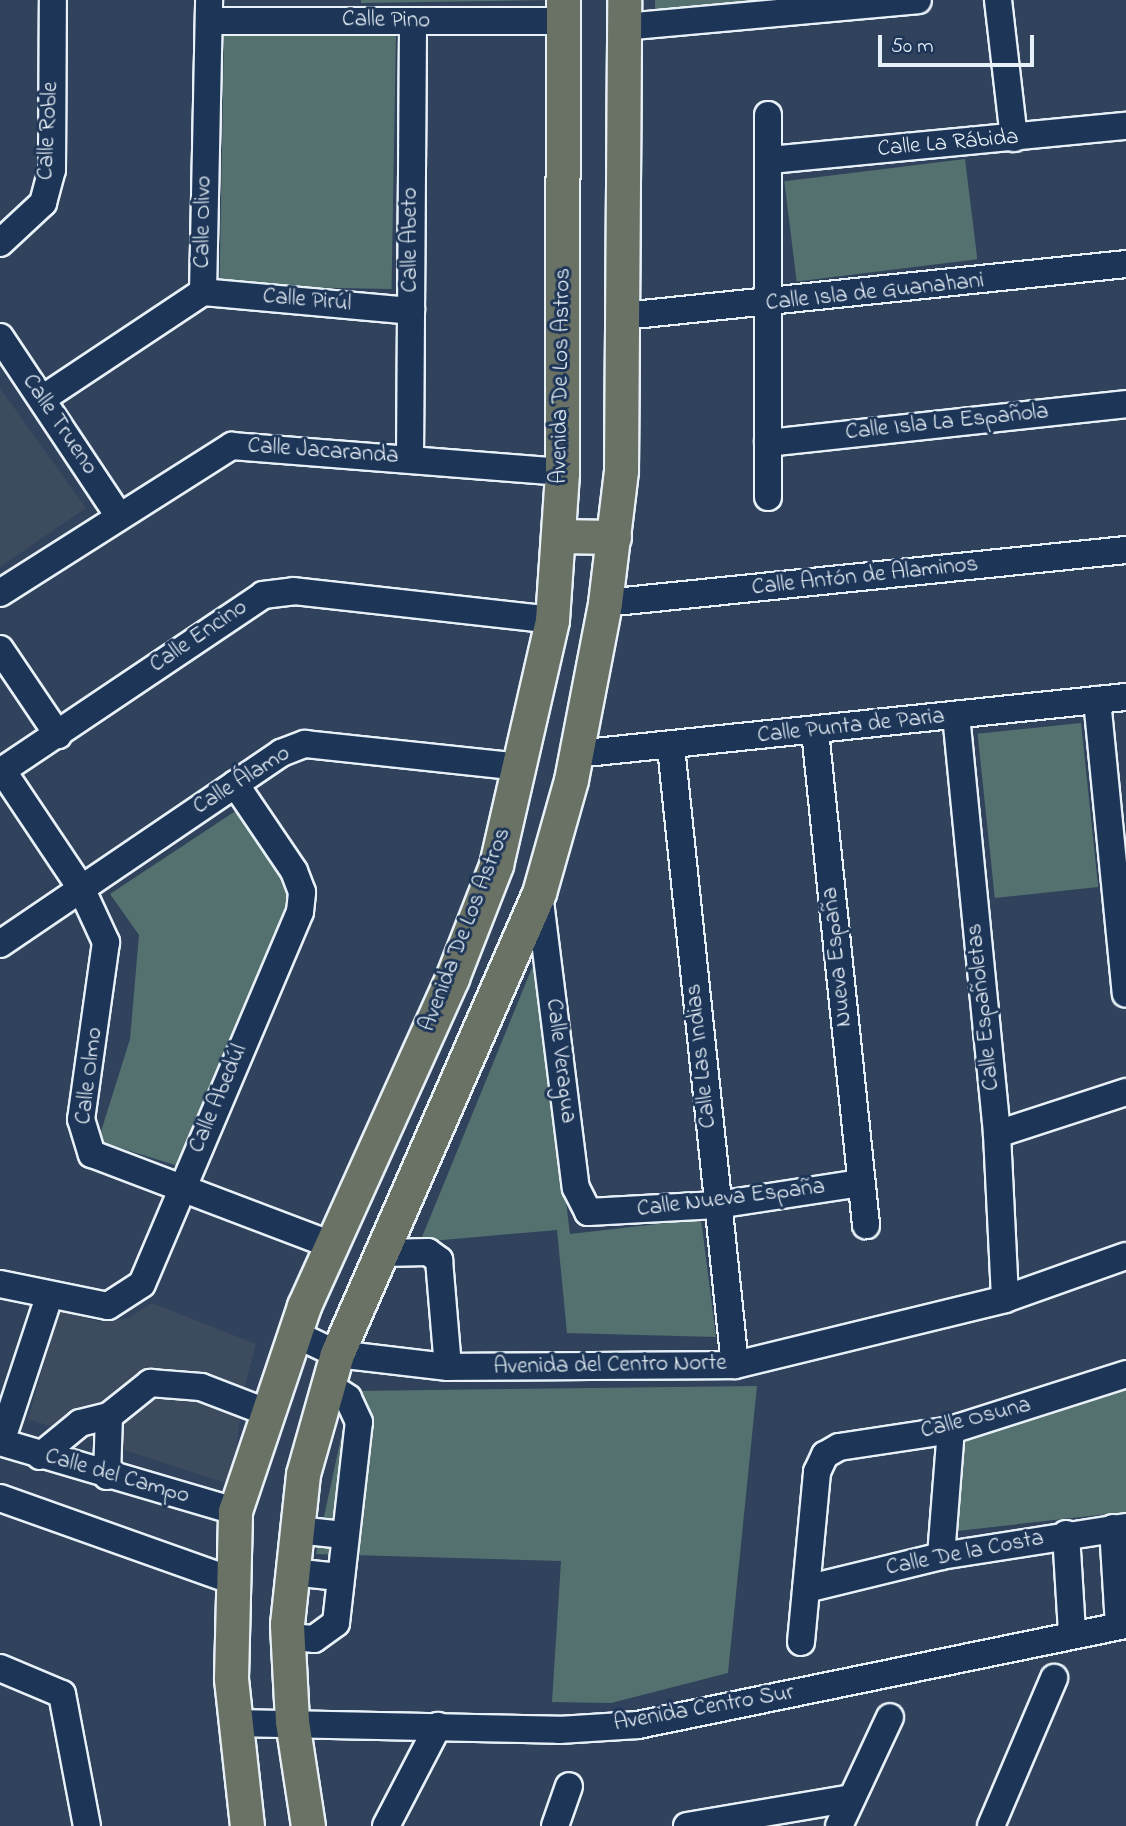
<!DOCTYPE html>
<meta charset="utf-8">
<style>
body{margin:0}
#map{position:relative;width:1126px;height:1826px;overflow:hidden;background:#30425c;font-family:"Indie Flower",sans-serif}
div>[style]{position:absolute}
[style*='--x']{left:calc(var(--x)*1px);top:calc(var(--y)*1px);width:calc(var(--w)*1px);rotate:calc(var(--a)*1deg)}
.built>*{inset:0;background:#3d4b5f}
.green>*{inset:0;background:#54716f;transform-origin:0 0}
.roads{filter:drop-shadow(2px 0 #e8f1f8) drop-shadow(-2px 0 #e8f1f8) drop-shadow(0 2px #e8f1f8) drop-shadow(0 -2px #e8f1f8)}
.minor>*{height:26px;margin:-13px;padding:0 13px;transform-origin:13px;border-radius:13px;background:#1d3557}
.major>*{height:33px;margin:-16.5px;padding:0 16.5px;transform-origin:16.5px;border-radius:16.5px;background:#6a7165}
span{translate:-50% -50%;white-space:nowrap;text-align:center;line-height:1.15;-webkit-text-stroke:6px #1d3557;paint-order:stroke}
.street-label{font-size:23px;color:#e8f1f8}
.scale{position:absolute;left:878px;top:35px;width:156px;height:32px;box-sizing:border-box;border:4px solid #e8f1f8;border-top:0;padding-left:9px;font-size:21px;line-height:24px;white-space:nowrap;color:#e8f1f8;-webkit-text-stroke:5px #1d3557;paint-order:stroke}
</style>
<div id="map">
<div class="built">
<div style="clip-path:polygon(0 388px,86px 508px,0 567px)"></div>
<div style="clip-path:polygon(152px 1303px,256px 1344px,243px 1393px,232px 1485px,28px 1419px,59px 1311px,101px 1322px,128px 1318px)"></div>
</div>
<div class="green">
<div style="clip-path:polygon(361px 0,550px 0,361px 3px)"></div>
<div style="clip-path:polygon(655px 0,810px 0,655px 16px)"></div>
<div style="left:224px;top:31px;width:172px;height:255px;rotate:1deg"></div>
<div style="left:965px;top:159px;width:101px;height:182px;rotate:83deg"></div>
<div style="left:1081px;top:723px;width:165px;height:104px;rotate:84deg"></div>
<div style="clip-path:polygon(240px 808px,297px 890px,178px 1166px,98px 1141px,130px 1039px,139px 935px,110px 894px)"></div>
<div style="clip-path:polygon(536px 958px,570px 1234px,701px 1219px,716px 1337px,567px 1333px,557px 1230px,420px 1242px)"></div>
<div style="clip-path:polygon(757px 1386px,728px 1673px,611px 1703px,552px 1702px,561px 1561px,316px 1554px,351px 1391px)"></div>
<div style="clip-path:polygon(1126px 1386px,1126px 1512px,957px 1531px,963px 1438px)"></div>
</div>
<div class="roads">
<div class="minor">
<div style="--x:998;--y:0;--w:139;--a:83.4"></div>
<div style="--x:209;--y:21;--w:353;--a:0"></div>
<div style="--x:624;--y:27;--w:295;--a:-5.2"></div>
<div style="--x:770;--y:160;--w:358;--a:-5.5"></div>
<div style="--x:0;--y:243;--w:59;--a:-42.9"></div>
<div style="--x:43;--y:203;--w:34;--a:-75"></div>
<div style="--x:52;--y:170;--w:170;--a:-89.7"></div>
<div style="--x:203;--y:292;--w:209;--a:5.2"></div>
<div style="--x:624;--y:316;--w:505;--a:-5.91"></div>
<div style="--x:0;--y:337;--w:211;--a:56.4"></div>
<div style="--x:42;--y:399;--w:193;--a:-33.6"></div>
<div style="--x:203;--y:292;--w:292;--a:-88.8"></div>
<div style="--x:768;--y:443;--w:360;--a:-6.2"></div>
<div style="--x:410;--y:458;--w:436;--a:-89.6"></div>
<div style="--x:768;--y:497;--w:382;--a:-90"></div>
<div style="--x:0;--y:593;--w:275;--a:-32.4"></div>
<div style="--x:232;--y:446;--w:331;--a:4.5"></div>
<div style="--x:605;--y:603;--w:524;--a:-5.81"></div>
<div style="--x:0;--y:649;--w:104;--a:56"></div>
<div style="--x:1097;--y:700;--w:295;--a:84.4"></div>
<div style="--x:956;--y:715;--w:421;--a:84.4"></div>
<div style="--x:997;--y:1134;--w:165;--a:87.2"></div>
<div style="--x:815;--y:731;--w:497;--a:84.1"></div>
<div style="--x:671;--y:747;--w:621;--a:84.09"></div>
<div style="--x:576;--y:754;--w:553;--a:-5.92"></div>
<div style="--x:2;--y:770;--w:142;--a:56.2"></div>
<div style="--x:81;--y:888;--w:60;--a:65.2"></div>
<div style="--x:106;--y:942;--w:179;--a:98"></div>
<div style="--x:81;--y:1119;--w:37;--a:73"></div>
<div style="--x:92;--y:1154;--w:256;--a:20.8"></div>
<div style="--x:0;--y:772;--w:317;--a:-33.9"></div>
<div style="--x:263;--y:595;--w:31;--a:-7"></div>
<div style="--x:294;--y:591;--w:260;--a:6.4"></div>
<div style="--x:539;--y:893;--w:297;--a:82.9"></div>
<div style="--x:576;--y:1188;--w:27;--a:63"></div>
<div style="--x:588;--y:1212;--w:129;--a:-3.1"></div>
<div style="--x:717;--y:1205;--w:146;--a:-8.7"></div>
<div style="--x:0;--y:944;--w:340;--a:-34.2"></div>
<div style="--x:281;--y:753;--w:26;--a:-21"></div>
<div style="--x:305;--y:744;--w:218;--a:6.1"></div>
<div style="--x:997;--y:1134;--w:136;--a:-18"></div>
<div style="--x:382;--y:1253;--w:46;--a:-1.2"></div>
<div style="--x:428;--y:1252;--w:14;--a:36"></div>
<div style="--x:439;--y:1260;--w:107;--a:85.2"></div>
<div style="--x:0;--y:1284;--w:110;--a:11.5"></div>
<div style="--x:108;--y:1306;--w:40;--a:-32.9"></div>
<div style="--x:142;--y:1284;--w:404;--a:-67"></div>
<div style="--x:300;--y:912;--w:20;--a:-84"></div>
<div style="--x:302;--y:892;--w:22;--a:-111"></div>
<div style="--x:294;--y:871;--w:105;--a:-124.1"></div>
<div style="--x:295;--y:1334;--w:47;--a:25.5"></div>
<div style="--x:337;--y:1354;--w:112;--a:6.7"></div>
<div style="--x:448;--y:1367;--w:287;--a:-0.4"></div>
<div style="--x:735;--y:1365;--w:278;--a:-13.7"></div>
<div style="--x:1005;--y:1299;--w:128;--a:-19.6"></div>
<div style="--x:0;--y:1442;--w:245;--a:16.4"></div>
<div style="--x:1;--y:1442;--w:153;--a:-71.7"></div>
<div style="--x:40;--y:1456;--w:52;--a:-39.5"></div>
<div style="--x:80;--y:1423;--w:30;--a:-14"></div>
<div style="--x:107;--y:1476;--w:60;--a:-88.1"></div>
<div style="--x:109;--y:1416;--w:53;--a:-38.8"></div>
<div style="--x:150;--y:1383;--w:51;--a:4.5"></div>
<div style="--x:201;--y:1387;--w:70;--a:21"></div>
<div style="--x:0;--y:1498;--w:244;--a:19.6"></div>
<div style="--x:1113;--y:1528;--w:98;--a:86.5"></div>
<div style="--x:297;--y:1530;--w:47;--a:6.1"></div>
<div style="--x:1066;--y:1534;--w:98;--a:86.5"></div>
<div style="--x:941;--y:1556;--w:126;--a:-85.5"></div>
<div style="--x:292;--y:1572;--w:47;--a:6.1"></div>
<div style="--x:806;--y:1589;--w:139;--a:-13.7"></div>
<div style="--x:941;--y:1556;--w:187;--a:-8.9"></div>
<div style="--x:287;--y:1637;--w:27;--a:4"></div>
<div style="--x:314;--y:1639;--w:27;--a:-36"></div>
<div style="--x:336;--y:1623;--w:202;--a:-83.5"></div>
<div style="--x:359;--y:1422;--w:26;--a:-115"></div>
<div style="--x:348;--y:1398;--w:24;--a:-147"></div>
<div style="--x:801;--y:1642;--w:171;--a:-84.6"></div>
<div style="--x:817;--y:1472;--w:19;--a:-65"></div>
<div style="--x:825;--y:1455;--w:16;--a:-30"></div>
<div style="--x:839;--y:1447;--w:113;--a:-8.6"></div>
<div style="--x:951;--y:1430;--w:184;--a:-17.7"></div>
<div style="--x:0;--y:1668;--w:67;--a:22.8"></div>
<div style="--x:62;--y:1694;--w:134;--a:79.3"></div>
<div style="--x:234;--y:1723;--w:325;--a:1.2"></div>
<div style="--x:559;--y:1730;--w:79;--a:-3.6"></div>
<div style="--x:638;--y:1725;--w:498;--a:-11.6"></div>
<div style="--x:386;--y:1826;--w:113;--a:-62.5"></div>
<div style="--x:555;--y:1826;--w:42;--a:-70.7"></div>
<div style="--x:687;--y:1826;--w:167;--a:-9.6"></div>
<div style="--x:839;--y:1826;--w:120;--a:-64.9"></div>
<div style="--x:991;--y:1826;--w:161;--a:-66.9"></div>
</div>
<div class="major">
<div style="--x:558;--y:536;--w:56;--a:1"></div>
<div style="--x:247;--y:1826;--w:149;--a:-96.2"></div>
<div style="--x:231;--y:1678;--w:167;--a:-88.6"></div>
<div style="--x:235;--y:1511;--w:216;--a:-71.4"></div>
<div style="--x:304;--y:1306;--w:360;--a:-65.7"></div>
<div style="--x:452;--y:978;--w:121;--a:-68.7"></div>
<div style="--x:496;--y:865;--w:251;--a:-77.1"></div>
<div style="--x:552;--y:620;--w:148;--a:-86.1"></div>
<div style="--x:562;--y:472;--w:472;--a:-89.9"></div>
<div style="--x:308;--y:1826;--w:106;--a:-98.7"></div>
<div style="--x:292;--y:1721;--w:97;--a:-93"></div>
<div style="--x:287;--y:1624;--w:151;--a:-83.9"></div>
<div style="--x:303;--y:1474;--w:125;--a:-74.2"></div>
<div style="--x:337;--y:1354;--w:503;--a:-66.34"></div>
<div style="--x:539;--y:893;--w:117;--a:-74.2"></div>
<div style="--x:571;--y:780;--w:180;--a:-79.1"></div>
<div style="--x:605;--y:603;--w:134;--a:-83.1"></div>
<div style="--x:621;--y:470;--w:470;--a:-89.6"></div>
</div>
</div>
<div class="street-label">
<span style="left:386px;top:21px;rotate:1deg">Calle Pino</span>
<span style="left:49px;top:131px;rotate:-87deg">Calle Roble</span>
<span style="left:948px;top:144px;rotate:-5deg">Calle La Rábida</span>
<span style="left:204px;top:222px;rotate:-89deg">Calle Olivo</span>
<span style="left:411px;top:240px;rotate:-90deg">Calle Abeto</span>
<span style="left:875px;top:293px;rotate:-6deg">Calle Isla de Guanahani</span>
<span style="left:307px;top:301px;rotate:5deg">Calle Pirúl</span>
<span style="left:562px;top:376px;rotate:-89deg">Avenida De Los Astros</span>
<span style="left:947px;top:423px;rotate:-6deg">Calle Isla La Española</span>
<span style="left:59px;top:425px;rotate:56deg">Calle Trueno</span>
<span style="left:323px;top:452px;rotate:4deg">Calle Jacaranda</span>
<span style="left:865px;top:577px;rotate:-6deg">Calle Antón de Alaminos</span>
<span style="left:199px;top:637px;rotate:-34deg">Calle Encino</span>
<span style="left:851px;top:727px;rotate:-6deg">Calle Punta de Paria</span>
<span style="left:242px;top:781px;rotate:-32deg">Calle Álamo</span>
<span style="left:466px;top:930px;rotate:-69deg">Avenida De Los Astros</span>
<span style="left:838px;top:957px;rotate:-96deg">Nueva España</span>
<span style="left:984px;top:1007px;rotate:-96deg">Calle Españoletas</span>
<span style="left:702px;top:1056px;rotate:-96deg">Calle Las Indias</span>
<span style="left:560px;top:1061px;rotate:83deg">Calle Veragua</span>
<span style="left:90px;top:1076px;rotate:-83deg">Calle Olmo</span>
<span style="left:219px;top:1099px;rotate:-67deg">Calle Abedúl</span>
<span style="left:731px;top:1199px;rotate:-7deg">Calle Nueva España</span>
<span style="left:610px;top:1366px;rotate:-1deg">Avenida del Centro Norte</span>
<span style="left:976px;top:1419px;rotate:-14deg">Calle Osuna</span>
<span style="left:117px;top:1477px;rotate:16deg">Calle del Campo</span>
<span style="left:965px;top:1554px;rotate:-11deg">Calle De la Costa</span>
<span style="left:704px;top:1709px;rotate:-10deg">Avenida Centro Sur</span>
</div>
<div class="scale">50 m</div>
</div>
